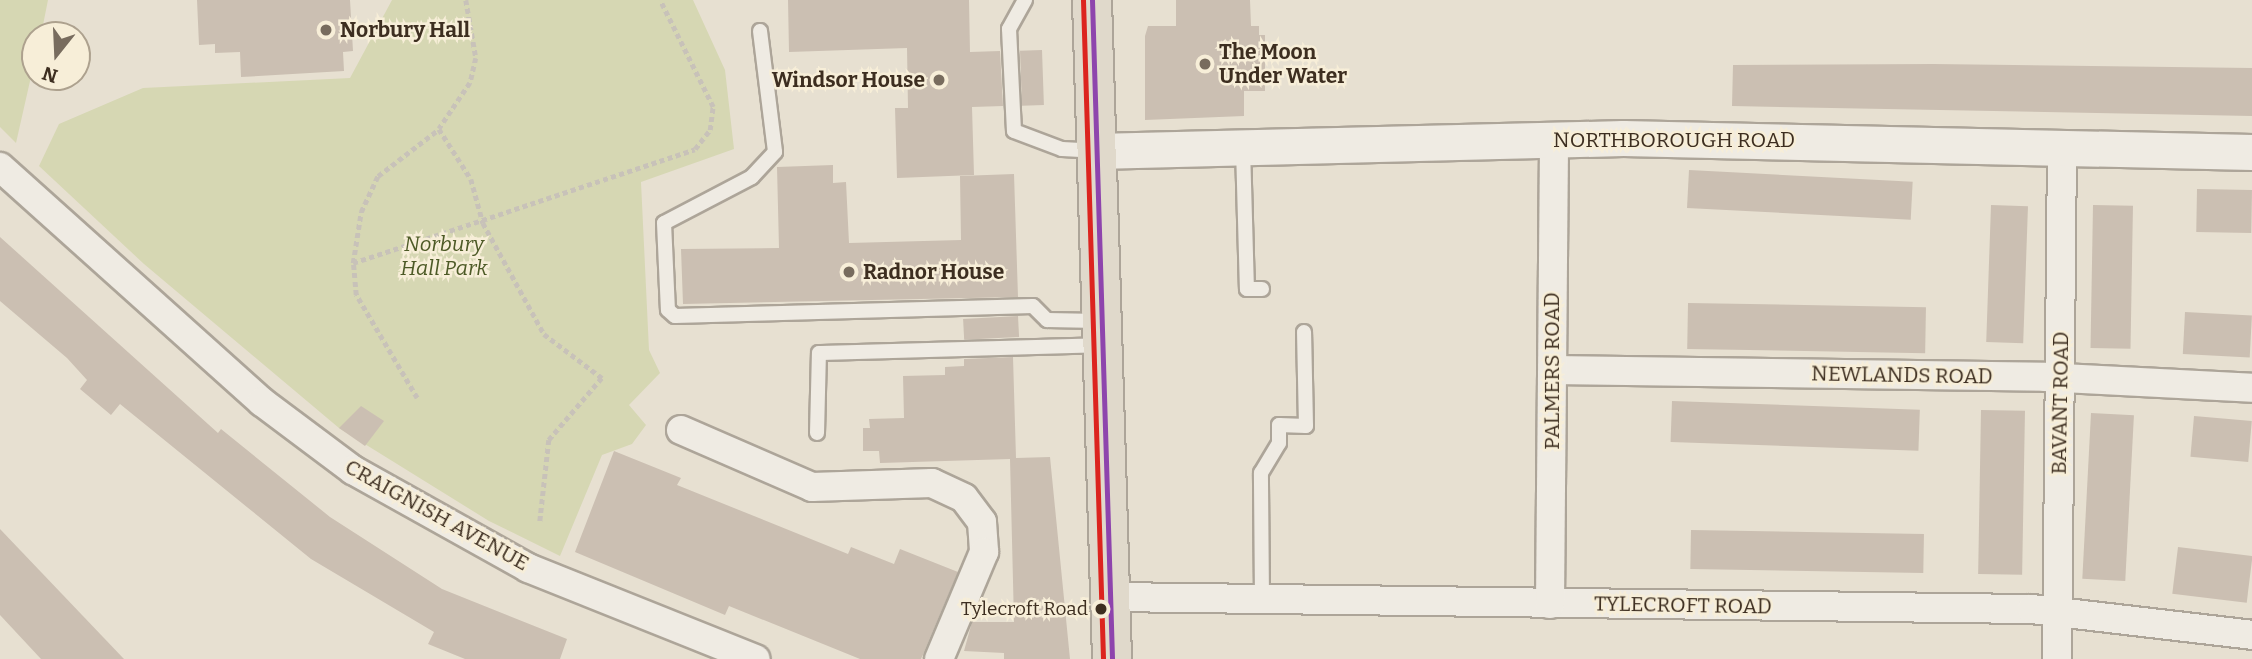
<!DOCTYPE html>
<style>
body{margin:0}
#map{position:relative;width:2252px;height:659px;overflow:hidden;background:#e7e0d1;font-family:Bitter,serif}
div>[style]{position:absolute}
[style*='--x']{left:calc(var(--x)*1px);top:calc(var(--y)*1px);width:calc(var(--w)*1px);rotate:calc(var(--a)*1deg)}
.green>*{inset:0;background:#d6d7b3}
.building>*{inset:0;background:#cbbfb2;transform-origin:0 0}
.path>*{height:4.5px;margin-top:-2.25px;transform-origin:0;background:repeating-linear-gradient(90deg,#c8c2b9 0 5px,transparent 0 8.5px)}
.roads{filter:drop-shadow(2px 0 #ada599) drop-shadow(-2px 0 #ada599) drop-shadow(0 2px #ada599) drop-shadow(0 -2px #ada599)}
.service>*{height:14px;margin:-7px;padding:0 7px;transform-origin:7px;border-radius:7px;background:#efebe3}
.minor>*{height:28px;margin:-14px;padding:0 14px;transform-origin:14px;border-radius:14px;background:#efebe3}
.tertiary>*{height:35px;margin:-17.5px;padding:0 17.5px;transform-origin:17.5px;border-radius:17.5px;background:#efebe3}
.trunk>*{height:38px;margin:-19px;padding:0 19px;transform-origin:19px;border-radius:19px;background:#e0d9cb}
.bus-1>*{height:5px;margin:-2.5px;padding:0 2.5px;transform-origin:2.5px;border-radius:2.5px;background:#8e44ad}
.bus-2>*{height:5px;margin:-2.5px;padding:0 2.5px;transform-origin:2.5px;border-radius:2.5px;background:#dc241f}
.dots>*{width:19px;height:19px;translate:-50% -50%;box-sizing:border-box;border:4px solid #f7eed8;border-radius:50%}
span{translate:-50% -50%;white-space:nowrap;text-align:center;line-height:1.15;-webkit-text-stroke:5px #f7eed8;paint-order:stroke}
.bus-label{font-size:19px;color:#3d2e20}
.right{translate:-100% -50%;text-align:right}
.poi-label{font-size:21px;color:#3d2e20;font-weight:700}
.left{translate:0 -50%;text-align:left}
.street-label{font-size:21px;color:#3d2e20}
.park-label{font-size:21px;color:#4d5a26;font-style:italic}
.north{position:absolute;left:21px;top:21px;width:70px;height:70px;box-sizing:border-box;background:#f7eed8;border:2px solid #ada18e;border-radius:50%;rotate:198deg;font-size:19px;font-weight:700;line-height:28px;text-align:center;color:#3d2e20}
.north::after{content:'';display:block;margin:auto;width:24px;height:32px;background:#786c5e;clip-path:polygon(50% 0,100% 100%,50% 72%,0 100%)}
</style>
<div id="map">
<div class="green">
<div style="clip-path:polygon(0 0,48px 0,41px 35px,35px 35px,35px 59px,16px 143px,0 127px)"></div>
<div style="clip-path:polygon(392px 0,693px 0,725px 70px,734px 149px,641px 182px,649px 350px,660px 373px,629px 405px,646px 425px,632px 444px,602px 455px,560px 556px,489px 521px,339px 428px,144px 264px,39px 166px,59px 124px,143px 88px,350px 78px)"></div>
</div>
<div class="building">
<div style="clip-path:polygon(197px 0,350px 0,353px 51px,343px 52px,344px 71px,241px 77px,240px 52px,215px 53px,215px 44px,199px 45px)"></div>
<div style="clip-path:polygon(788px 0,969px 0,970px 52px,1000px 51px,1003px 106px,972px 107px,974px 175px,897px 178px,895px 108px,908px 108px,907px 48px,789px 52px)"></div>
<div style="clip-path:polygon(1176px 0,1250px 0,1251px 26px,1259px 26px,1259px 35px,1265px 35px,1265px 91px,1244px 91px,1244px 116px,1145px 120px,1145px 36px,1148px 26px,1176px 26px)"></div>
<div style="left:1042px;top:50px;width:55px;height:22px;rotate:88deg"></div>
<div style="clip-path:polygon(1933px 64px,2252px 68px,2252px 116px,1732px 106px,1733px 65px)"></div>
<div style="clip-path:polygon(833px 165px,833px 183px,846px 182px,849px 243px,961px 240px,960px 176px,1014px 174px,1018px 297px,683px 304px,681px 249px,779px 248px,777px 167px)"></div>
<div style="left:1689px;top:170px;width:224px;height:38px;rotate:3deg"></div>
<div style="left:2197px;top:189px;width:55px;height:43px;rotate:1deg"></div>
<div style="left:1991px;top:205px;width:37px;height:137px;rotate:2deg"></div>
<div style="left:2093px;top:205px;width:40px;height:143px;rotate:1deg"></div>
<div style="clip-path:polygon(0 237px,218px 433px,221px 429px,330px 517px,442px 589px,567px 639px,560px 659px,465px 659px,428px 644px,434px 632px,311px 559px,120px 404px,111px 415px,80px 389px,87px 380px,67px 358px,0 301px)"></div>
<div style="left:1688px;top:303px;width:238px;height:46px;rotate:1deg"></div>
<div style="left:2185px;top:312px;width:67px;height:42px;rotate:3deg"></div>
<div style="left:1018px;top:316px;width:21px;height:55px;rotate:87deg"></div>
<div style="clip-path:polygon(1013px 357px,1016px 458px,1050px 457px,1070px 659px,1004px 659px,1004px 653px,964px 651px,972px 622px,1014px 622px,1010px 459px,880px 463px,879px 451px,863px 451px,863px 428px,870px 428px,869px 419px,904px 418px,903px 376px,945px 375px,945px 367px,964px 366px,964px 359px)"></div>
<div style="left:1672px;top:401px;width:248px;height:41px;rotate:2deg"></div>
<div style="clip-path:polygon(361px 406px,384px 421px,365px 446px,339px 428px)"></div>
<div style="left:1981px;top:410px;width:44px;height:164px;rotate:1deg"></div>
<div style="left:2091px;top:413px;width:43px;height:166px;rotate:3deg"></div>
<div style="left:2194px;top:416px;width:58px;height:41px;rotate:5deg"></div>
<div style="clip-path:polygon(614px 451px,681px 478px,677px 485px,848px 554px,851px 547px,894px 564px,900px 549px,958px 572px,921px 659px,860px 659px,729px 606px,725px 615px,575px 552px)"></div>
<div style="clip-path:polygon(0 529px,124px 659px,41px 659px,0 615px)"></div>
<div style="left:1691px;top:530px;width:233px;height:39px;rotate:1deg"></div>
<div style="left:2178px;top:547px;width:75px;height:47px;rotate:7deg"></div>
</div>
<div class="path">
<div style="--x:466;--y:0;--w:59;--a:80.2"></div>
<div style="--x:476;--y:58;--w:26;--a:103"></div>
<div style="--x:470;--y:83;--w:55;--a:124"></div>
<div style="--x:439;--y:129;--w:59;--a:57.4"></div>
<div style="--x:471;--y:179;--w:46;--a:74.7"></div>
<div style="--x:483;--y:223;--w:127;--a:61.2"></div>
<div style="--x:544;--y:334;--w:73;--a:37.2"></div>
<div style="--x:602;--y:378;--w:82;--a:130.5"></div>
<div style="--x:549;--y:440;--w:82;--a:96.3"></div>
<div style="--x:353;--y:263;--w:360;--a:-18.4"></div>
<div style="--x:695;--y:149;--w:24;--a:-52"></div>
<div style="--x:710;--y:130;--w:23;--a:-83"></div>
<div style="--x:713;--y:107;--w:119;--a:-116.4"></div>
<div style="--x:417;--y:398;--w:120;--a:-120.6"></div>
<div style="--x:356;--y:295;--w:32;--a:-95"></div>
<div style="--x:353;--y:263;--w:52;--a:-81.1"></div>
<div style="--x:361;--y:212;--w:40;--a:-65"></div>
<div style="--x:378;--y:176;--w:77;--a:-37.6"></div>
</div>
<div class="roads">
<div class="service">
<div style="--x:1025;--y:0;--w:33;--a:119"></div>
<div style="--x:1009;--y:29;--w:102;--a:87.2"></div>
<div style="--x:1014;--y:131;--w:51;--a:20.6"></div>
<div style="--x:1062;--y:149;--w:33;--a:3"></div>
<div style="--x:760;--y:31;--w:122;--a:82.9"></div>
<div style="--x:775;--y:152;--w:34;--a:133"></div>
<div style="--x:752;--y:177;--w:99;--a:152.4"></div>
<div style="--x:664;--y:223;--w:87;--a:87.4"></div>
<div style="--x:668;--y:310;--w:9;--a:41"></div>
<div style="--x:675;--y:316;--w:358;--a:-1.6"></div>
<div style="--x:1033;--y:306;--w:20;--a:45"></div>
<div style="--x:1047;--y:320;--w:52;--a:1.1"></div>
<div style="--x:1243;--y:148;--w:141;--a:88.4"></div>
<div style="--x:1247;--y:289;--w:15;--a:0"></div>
<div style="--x:817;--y:433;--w:80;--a:-88.6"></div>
<div style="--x:819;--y:353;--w:282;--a:-1.6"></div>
<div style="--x:1262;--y:598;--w:125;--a:-90.5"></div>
<div style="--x:1261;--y:473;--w:35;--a:-59"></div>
<div style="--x:1279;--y:443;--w:18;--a:-90"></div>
<div style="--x:1279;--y:425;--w:27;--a:2"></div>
<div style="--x:1306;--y:426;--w:94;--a:-91.2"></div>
</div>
<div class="minor">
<div style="--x:0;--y:167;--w:352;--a:41.9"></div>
<div style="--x:262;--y:402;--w:114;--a:36.8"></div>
<div style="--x:353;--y:470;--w:201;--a:29.2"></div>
<div style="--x:528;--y:568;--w:245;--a:21.8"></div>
<div style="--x:1553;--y:370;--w:492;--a:0.8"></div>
<div style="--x:2045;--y:377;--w:207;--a:3"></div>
<div style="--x:681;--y:430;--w:143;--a:23.5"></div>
<div style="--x:812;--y:487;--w:120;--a:-1.9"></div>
<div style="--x:932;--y:483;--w:35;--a:25"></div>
<div style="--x:964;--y:498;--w:30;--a:53"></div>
<div style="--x:982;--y:522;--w:30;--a:86"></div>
<div style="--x:984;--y:552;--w:116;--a:112.8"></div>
<div style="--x:1112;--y:597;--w:920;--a:0.75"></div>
<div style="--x:2032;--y:609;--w:222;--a:6.7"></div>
<div style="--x:1550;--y:604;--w:465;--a:-89.5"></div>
<div style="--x:2057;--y:659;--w:512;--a:-89.44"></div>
</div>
<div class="tertiary">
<div style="--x:1096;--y:151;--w:527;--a:-1.41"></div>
<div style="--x:1623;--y:138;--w:629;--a:1.28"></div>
</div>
<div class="trunk">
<div style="--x:1092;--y:0;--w:659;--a:88.26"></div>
</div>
</div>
<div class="bus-1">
<div style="--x:1092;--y:0;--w:659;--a:88.26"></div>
</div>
<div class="bus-2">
<div style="--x:1083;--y:0;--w:659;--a:88.26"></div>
</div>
<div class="dots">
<div style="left:326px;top:30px;background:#786c5e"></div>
<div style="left:1205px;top:64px;background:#786c5e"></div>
<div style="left:939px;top:80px;background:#786c5e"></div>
<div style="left:849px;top:272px;background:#786c5e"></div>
<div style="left:1101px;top:609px;background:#3d2e20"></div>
</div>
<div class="bus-label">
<span class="right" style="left:1088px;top:609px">Tylecroft Road</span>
</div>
<div class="poi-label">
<span class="left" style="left:340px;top:30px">Norbury Hall</span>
<span class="left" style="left:1219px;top:64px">The Moon<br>Under Water</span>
<span class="right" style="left:925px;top:80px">Windsor House</span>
<span class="left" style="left:863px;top:272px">Radnor House</span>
</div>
<div class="street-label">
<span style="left:1674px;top:140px">NORTHBOROUGH ROAD</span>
<span style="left:1552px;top:371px;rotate:-90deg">PALMERS ROAD</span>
<span style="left:1902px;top:375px;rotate:1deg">NEWLANDS ROAD</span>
<span style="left:2060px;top:403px;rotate:-89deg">BAVANT ROAD</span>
<span style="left:437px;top:515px;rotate:29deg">CRAIGNISH AVENUE</span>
<span style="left:1683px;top:605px;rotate:1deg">TYLECROFT ROAD</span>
</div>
<div class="park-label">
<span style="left:444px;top:256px">Norbury<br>Hall Park</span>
</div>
<div class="north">N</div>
</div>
